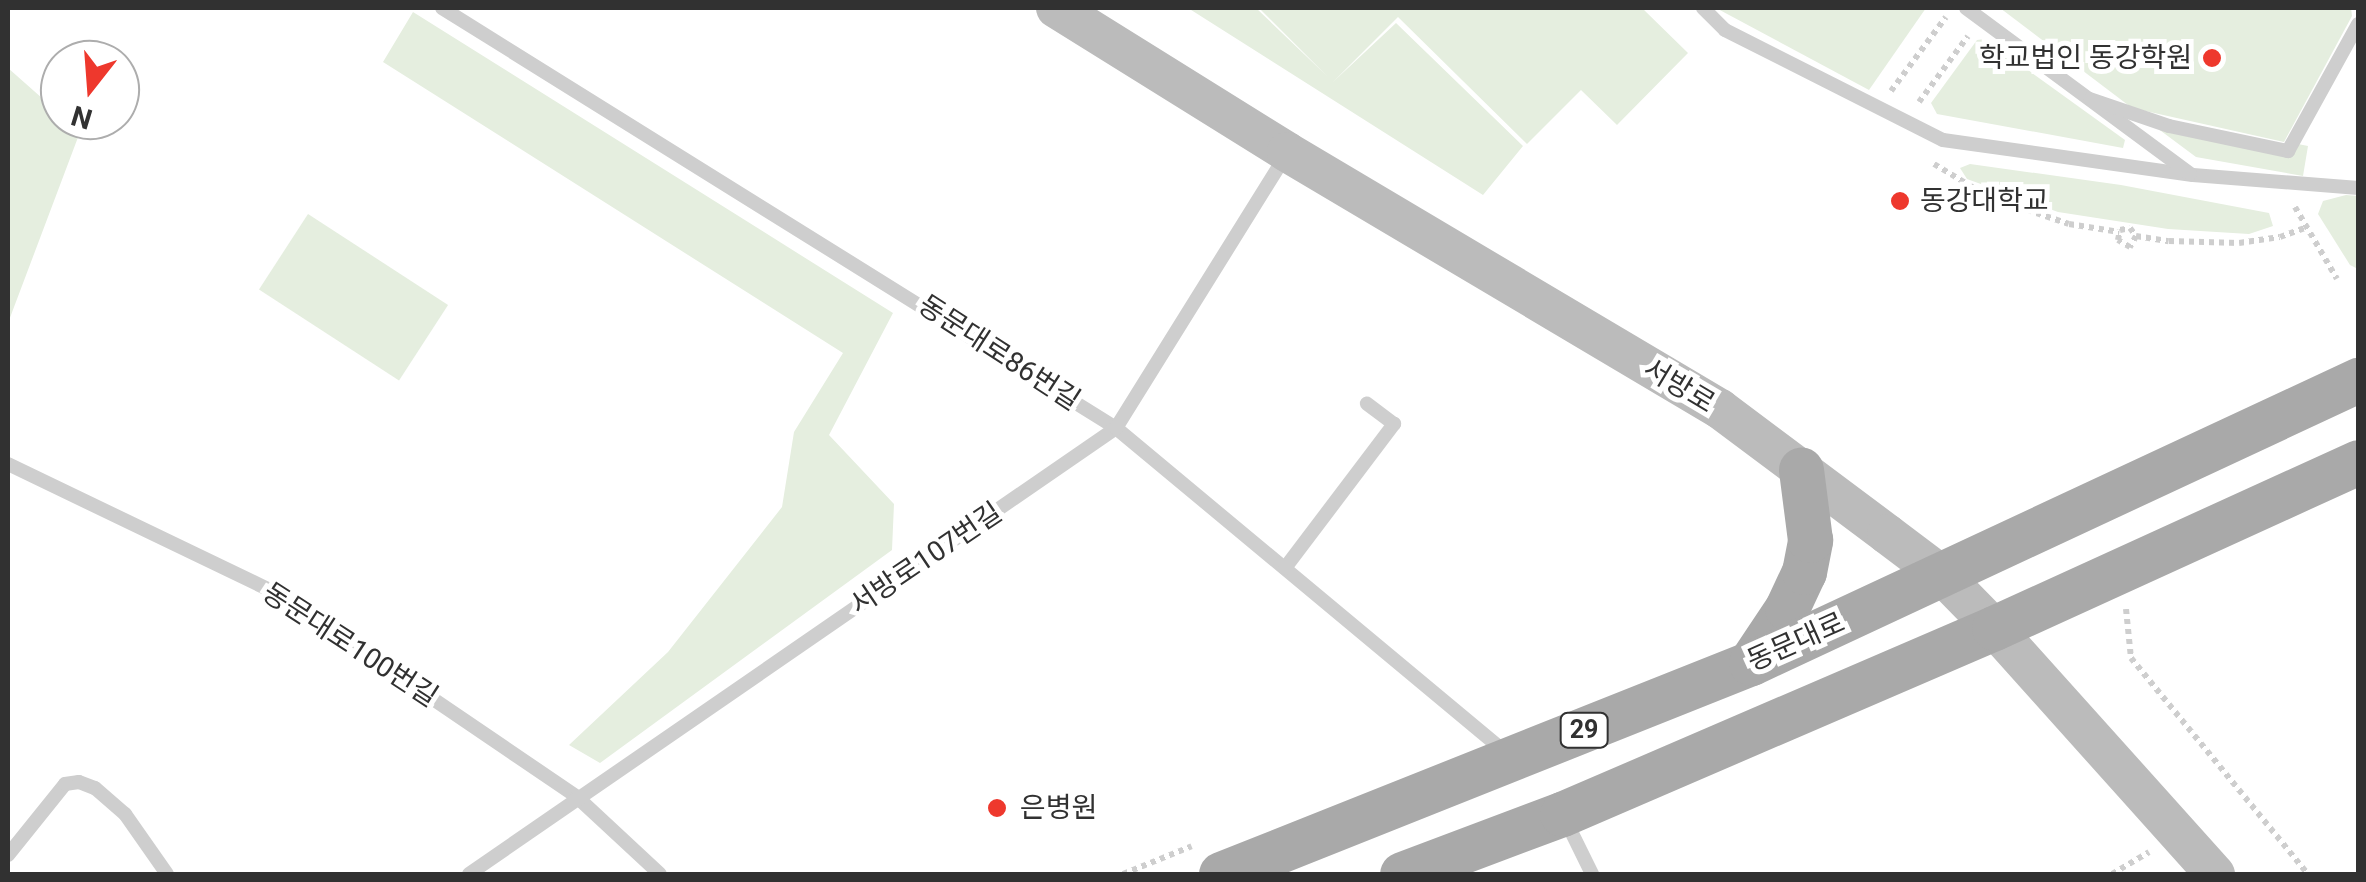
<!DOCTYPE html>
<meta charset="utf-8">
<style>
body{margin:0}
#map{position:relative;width:2366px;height:882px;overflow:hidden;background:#fff;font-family:Roboto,"Noto Sans KR",sans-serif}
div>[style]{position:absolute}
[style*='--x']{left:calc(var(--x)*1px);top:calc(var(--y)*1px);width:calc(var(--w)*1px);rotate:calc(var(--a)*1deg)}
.green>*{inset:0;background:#e5eedf;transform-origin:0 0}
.path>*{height:6px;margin-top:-3px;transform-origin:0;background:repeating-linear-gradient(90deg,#cecece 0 5px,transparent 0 10px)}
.lane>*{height:14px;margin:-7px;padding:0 7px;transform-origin:7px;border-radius:7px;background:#cecece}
.secondary>*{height:40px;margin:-20px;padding:0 20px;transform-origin:20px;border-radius:20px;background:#bbb}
.primary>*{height:45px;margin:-22.5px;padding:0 22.5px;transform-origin:22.5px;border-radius:22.5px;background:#a9a9a9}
.dots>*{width:28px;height:28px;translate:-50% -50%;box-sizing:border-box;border:5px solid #fff;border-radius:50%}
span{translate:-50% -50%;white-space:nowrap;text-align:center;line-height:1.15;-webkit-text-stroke:10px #fff;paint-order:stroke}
.shield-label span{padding:2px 8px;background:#fff;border:2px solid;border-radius:8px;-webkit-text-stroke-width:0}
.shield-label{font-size:25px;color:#313131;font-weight:700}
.poi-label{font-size:28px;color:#313131}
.right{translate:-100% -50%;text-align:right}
.left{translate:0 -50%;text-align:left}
.street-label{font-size:28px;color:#313131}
.frame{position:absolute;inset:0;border:10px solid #313131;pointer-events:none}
.north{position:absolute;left:40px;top:40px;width:100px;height:100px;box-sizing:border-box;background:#fff;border:2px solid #adadad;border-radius:50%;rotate:197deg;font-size:28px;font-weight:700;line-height:40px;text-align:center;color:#313131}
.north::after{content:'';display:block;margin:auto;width:35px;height:45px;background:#ee382d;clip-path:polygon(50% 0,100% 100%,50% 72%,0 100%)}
</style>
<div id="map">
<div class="green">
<div style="clip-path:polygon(1188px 8px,1256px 8px,1327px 76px,1259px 8px,1642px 8px,1688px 53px,1617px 125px,1581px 90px,1527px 144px,1398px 17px,1333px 82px,1396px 23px,1523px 146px,1483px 195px)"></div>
<div style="clip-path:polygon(1716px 8px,1926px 8px,1869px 90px)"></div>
<div style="clip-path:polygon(2000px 8px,2351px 8px,2352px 16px,2284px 142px,2132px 108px)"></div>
<div style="clip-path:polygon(413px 12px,893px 313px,829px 435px,894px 504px,892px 550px,600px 763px,569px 745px,668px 652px,782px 507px,794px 432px,843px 353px,383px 62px)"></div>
<div style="clip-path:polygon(1985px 39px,2125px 140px,2123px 148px,1937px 114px,1931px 103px,1977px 40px)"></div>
<div style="clip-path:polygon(8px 68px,60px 114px,60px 120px,80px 132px,8px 323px)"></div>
<div style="clip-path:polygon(2157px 128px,2289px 157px,2298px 144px,2308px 146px,2303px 176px,2196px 157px)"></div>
<div style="clip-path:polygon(1970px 164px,2121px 185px,2269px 213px,2273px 226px,2249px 234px,2168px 229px,2058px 212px,1967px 179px,1960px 168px)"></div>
<div style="clip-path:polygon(2346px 195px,2358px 196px,2358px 269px,2350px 265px,2318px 214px,2323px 201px)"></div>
<div style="left:308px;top:214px;width:167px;height:90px;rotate:33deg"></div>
</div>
<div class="path">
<div style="--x:1891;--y:91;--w:92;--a:-53.4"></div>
<div style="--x:1919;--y:102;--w:82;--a:-53.4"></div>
<div style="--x:1934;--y:164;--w:64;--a:31"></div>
<div style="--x:1989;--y:197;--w:84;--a:18.6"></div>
<div style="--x:2069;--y:224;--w:51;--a:9.1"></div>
<div style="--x:2295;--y:207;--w:83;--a:59.7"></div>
<div style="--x:2136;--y:236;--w:13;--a:119"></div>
<div style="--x:2130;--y:247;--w:14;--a:-150"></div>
<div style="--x:2118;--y:240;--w:10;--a:-79"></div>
<div style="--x:2120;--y:230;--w:10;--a:-11"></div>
<div style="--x:2130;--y:228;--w:10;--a:53"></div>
<div style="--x:2136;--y:236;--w:33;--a:9"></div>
<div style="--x:2169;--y:241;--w:70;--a:1.6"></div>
<div style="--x:2239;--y:243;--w:41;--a:-8.3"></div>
<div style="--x:2280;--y:237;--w:29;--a:-20"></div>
<div style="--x:2126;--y:609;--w:49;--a:84.2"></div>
<div style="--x:2131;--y:658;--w:279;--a:50.7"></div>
<div style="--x:1123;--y:874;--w:74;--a:-22.1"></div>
<div style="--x:2112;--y:874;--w:43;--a:-30.7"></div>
</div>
<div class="lane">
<div style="--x:442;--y:8;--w:794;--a:31.93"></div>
<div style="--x:1116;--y:428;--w:505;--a:39.78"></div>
<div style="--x:1703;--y:8;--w:31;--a:45"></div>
<div style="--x:1725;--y:30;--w:244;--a:26.8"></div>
<div style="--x:1943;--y:140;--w:252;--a:8"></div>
<div style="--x:2193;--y:175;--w:166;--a:4.5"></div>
<div style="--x:1966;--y:8;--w:279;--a:36.5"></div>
<div style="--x:2090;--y:99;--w:83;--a:18.9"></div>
<div style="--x:2169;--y:126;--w:122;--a:11.9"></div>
<div style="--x:2288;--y:151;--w:145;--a:-61.1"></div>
<div style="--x:8;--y:464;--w:302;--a:25.7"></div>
<div style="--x:280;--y:595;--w:359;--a:34.2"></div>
<div style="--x:577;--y:797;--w:113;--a:42.9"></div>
<div style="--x:1285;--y:568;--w:181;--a:-52.9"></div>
<div style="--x:1394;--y:424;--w:34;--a:-143"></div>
<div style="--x:1564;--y:817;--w:64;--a:63.8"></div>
<div style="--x:8;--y:855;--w:91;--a:-51.2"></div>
<div style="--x:65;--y:784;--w:14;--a:-8"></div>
<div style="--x:79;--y:782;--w:17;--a:21"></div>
<div style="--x:95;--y:788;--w:40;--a:41"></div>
<div style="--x:125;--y:814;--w:73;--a:55"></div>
<div style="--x:469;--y:874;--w:786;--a:-34.58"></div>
<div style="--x:1116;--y:428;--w:324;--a:-58.1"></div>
</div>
<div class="secondary">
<div style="--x:1056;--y:8;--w:272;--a:31.9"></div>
<div style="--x:1287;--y:152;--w:504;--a:30.69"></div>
<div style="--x:1720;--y:409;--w:209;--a:36.8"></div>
<div style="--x:1887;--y:534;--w:71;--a:37"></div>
<div style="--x:1944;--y:577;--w:71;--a:45.6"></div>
<div style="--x:1994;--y:628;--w:331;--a:48.1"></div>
</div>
<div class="primary">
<div style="--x:1751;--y:662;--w:65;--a:-56.3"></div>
<div style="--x:1787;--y:608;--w:40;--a:-65"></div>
<div style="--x:1804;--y:572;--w:33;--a:-79"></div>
<div style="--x:1810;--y:540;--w:71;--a:-97.3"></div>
<div style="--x:1221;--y:874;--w:570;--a:-21.71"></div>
<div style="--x:1751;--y:663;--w:670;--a:-25"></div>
<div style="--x:1402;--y:874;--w:171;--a:-20.6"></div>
<div style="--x:1562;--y:814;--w:470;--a:-23.3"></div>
<div style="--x:1994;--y:628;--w:400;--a:-24.5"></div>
</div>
<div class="dots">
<div style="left:2212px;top:58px;background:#ee382d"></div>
<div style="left:1900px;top:201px;background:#ee382d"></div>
<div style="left:997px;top:808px;background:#ee382d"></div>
</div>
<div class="shield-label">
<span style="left:1584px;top:730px">29</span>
</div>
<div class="poi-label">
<span class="right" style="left:2192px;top:58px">학교법인 동강학원</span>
<span class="left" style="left:1920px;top:201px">동강대학교</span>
<span class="left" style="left:1020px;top:808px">은병원</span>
</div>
<div class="street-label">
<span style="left:999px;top:353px;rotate:33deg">동문대로86번길</span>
<span style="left:1679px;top:386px;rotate:31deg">서방로</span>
<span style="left:926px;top:559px;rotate:-34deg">서방로107번길</span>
<span style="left:1796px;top:642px;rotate:-24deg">동문대로</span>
<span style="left:350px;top:645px;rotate:33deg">동문대로100번길</span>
</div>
<div class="frame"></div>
<div class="north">N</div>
</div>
